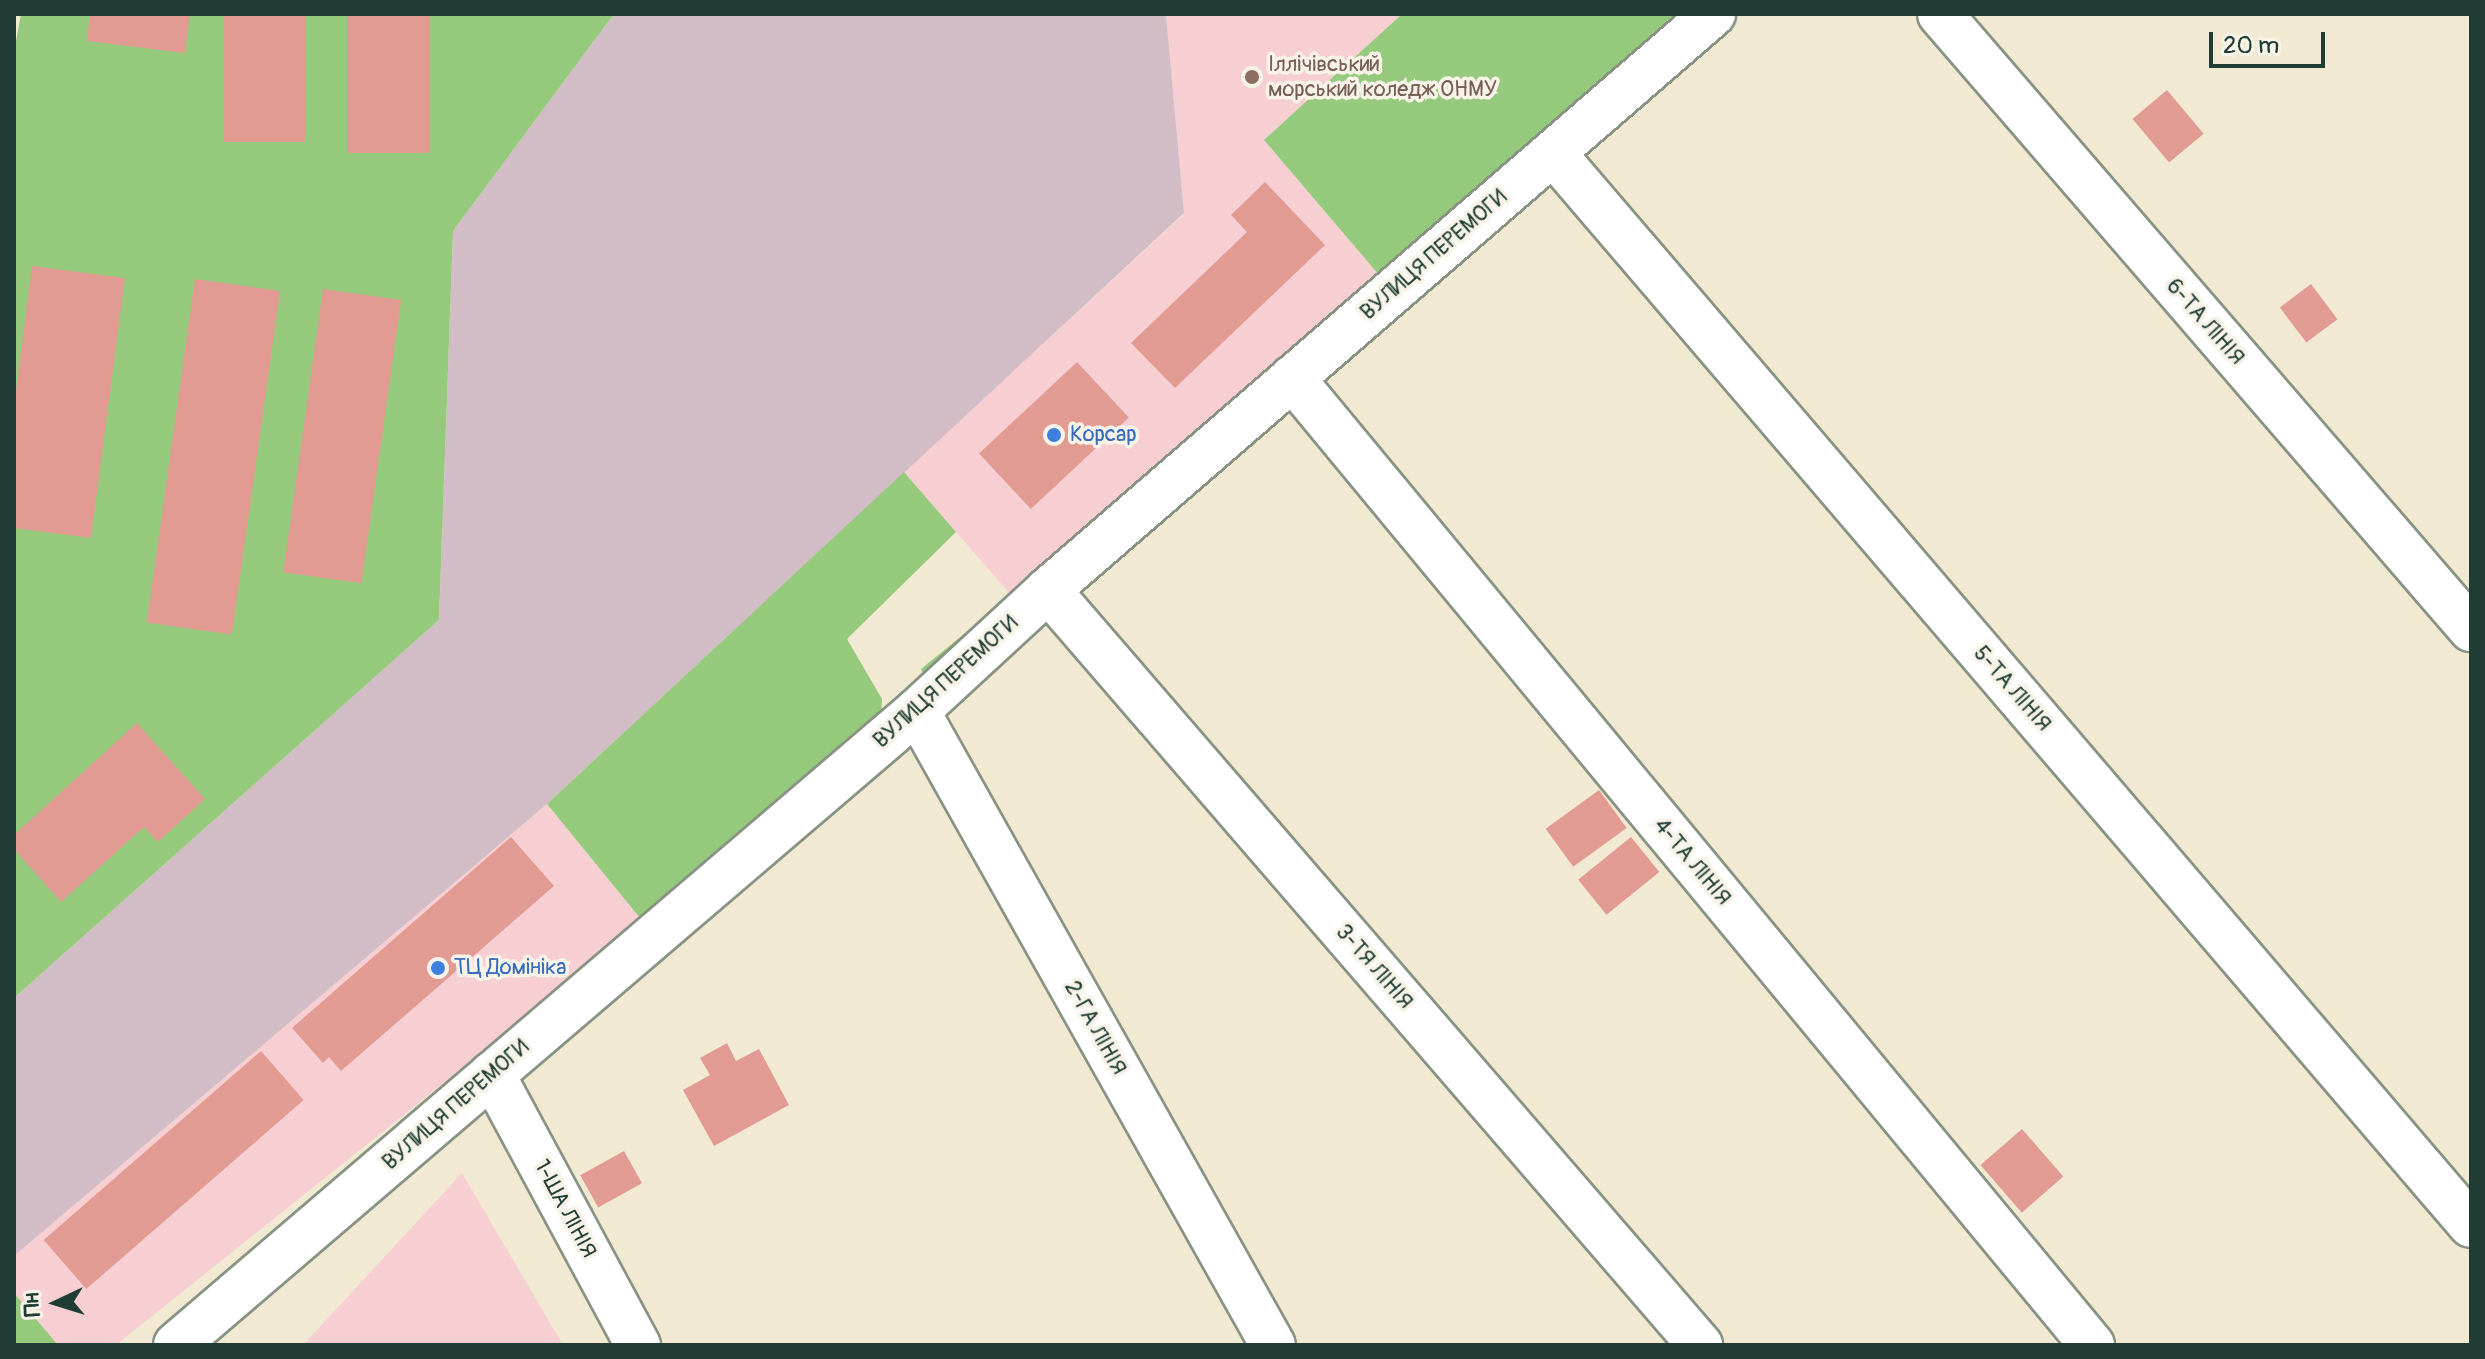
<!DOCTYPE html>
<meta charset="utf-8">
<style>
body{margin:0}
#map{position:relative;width:2485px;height:1359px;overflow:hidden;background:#f2e9d3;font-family:Pangolin,sans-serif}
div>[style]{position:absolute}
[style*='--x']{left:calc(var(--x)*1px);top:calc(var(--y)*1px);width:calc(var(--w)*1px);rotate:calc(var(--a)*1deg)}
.built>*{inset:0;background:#f7cfd3}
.industrial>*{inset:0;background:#d2bdc7}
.green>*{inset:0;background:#95ca7c}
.building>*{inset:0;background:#e29b93;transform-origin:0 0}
.roads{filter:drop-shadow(2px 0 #889384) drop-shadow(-2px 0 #889384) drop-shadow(0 2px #889384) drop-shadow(0 -2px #889384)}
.minor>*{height:44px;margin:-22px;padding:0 22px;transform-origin:22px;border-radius:22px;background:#fff}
.major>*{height:44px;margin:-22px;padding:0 22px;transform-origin:22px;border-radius:22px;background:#fff}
.dots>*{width:22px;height:22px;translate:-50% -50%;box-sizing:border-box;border:4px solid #f7f3e8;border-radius:50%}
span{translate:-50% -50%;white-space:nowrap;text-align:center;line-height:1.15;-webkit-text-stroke:7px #f7f3e8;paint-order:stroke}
.education-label{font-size:22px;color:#785e54}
.left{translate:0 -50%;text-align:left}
.street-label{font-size:22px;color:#1f3d34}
.shop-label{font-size:22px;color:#366cbe}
.frame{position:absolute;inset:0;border:16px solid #1f3d34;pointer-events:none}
.north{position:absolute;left:16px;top:1263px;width:80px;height:80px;-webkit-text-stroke:6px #f7f3e8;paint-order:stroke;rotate:266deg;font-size:22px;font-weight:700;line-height:32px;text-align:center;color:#1f3d34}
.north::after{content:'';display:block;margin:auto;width:28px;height:36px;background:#1f3d34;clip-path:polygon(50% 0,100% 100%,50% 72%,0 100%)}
.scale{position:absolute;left:2209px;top:32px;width:116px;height:36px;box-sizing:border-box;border:4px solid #1f3d34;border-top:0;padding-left:10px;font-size:24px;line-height:28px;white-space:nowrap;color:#1f3d34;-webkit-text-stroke:6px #f7f3e8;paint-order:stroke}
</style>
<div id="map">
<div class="built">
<div style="clip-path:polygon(1166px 14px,1402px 14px,1264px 140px,1385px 282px,1011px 595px,904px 472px,1184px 214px)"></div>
<div style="clip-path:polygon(547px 804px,644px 923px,116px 1345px,58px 1345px,14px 1293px,14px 1256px)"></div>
<div style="clip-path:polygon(462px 1173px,563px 1345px,303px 1345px)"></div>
</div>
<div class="industrial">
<div style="clip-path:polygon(614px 14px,1166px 14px,1184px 213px,547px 804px,14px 1256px,14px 998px,439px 620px,453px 231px)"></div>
</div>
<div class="green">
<div style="clip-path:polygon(21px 14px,614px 14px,453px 231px,439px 620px,14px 998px,14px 52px)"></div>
<div style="clip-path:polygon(1402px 14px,1685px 14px,1385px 282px,1264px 140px)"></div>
<div style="clip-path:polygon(904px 472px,956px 532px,847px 639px,882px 699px,881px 718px,644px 923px,547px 804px)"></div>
<div style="clip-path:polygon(980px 621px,986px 624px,925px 680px,921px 669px)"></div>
<div style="clip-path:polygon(14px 1293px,58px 1345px,14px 1345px)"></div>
</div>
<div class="building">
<div style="clip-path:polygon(90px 14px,190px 14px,185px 53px,87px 41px)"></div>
<div style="left:224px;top:14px;width:81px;height:128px"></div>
<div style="left:347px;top:14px;width:82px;height:139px"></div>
<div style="left:2167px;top:90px;width:57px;height:45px;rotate:50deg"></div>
<div style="clip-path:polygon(1265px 182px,1325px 245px,1175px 388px,1131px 343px,1247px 232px,1231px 215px)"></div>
<div style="clip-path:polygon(32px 266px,125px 278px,91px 538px,14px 528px,14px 407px)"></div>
<div style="left:195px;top:279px;width:86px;height:347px;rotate:8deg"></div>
<div style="left:2311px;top:284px;width:44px;height:39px;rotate:53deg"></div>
<div style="left:323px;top:289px;width:79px;height:286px;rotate:8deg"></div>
<div style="left:1077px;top:362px;width:76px;height:134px;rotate:47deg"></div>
<div style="clip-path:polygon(137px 723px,205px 799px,158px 842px,144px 827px,61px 902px,14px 849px,14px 835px)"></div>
<div style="left:1599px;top:790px;width:47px;height:66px;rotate:54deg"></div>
<div style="clip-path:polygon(511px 837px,554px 886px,341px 1071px,329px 1057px,323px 1063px,292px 1028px)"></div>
<div style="left:1631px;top:837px;width:45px;height:68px;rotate:51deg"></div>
<div style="clip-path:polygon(727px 1043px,736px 1061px,759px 1049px,789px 1105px,714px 1146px,683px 1090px,710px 1075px,700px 1058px)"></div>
<div style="left:261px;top:1051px;width:65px;height:288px;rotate:49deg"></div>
<div style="left:2022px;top:1129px;width:63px;height:55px;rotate:49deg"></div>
<div style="left:624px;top:1151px;width:37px;height:50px;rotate:61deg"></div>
</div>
<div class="roads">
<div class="minor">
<div style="--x:1940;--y:14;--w:813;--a:49.19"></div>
<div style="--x:1553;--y:153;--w:1411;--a:49.43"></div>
<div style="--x:1292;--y:378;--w:1255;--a:50.4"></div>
<div style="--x:1048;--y:590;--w:998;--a:49.19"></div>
<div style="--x:917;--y:711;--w:727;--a:60.69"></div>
<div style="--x:492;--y:1074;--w:308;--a:61.7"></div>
</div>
<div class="major">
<div style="--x:176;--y:1345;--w:975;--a:-40.55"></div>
<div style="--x:917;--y:711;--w:178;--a:-42.7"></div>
<div style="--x:1048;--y:590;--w:880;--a:-40.9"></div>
</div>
</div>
<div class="dots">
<div style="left:1252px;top:77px;background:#8d6e63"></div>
<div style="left:1054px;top:435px;background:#3f7fe0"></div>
<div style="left:438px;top:968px;background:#3f7fe0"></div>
</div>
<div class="education-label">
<span class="left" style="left:1268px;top:77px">Іллічівський<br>морський коледж ОНМУ</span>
</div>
<div class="street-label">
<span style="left:1434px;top:255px;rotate:-41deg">ВУЛИЦЯ ПЕРЕМОГИ</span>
<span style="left:2205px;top:322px;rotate:49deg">6-ТА ЛІНІЯ</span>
<span style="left:946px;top:682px;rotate:-42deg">ВУЛИЦЯ ПЕРЕМОГИ</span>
<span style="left:2012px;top:689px;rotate:49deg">5-ТА ЛІНІЯ</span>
<span style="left:1692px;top:862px;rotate:50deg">4-ТА ЛІНІЯ</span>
<span style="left:1374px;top:967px;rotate:49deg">3-ТЯ ЛІНІЯ</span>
<span style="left:1095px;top:1028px;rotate:61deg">2-ГА ЛІНІЯ</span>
<span style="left:456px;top:1105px;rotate:-41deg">ВУЛИЦЯ ПЕРЕМОГИ</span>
<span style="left:565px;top:1209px;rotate:62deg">1-ША ЛІНІЯ</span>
</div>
<div class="shop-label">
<span class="left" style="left:1070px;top:435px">Корсар</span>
<span class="left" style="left:454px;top:968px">ТЦ Домініка</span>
</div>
<div class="frame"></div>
<div class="north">Пн</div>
<div class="scale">20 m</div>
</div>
